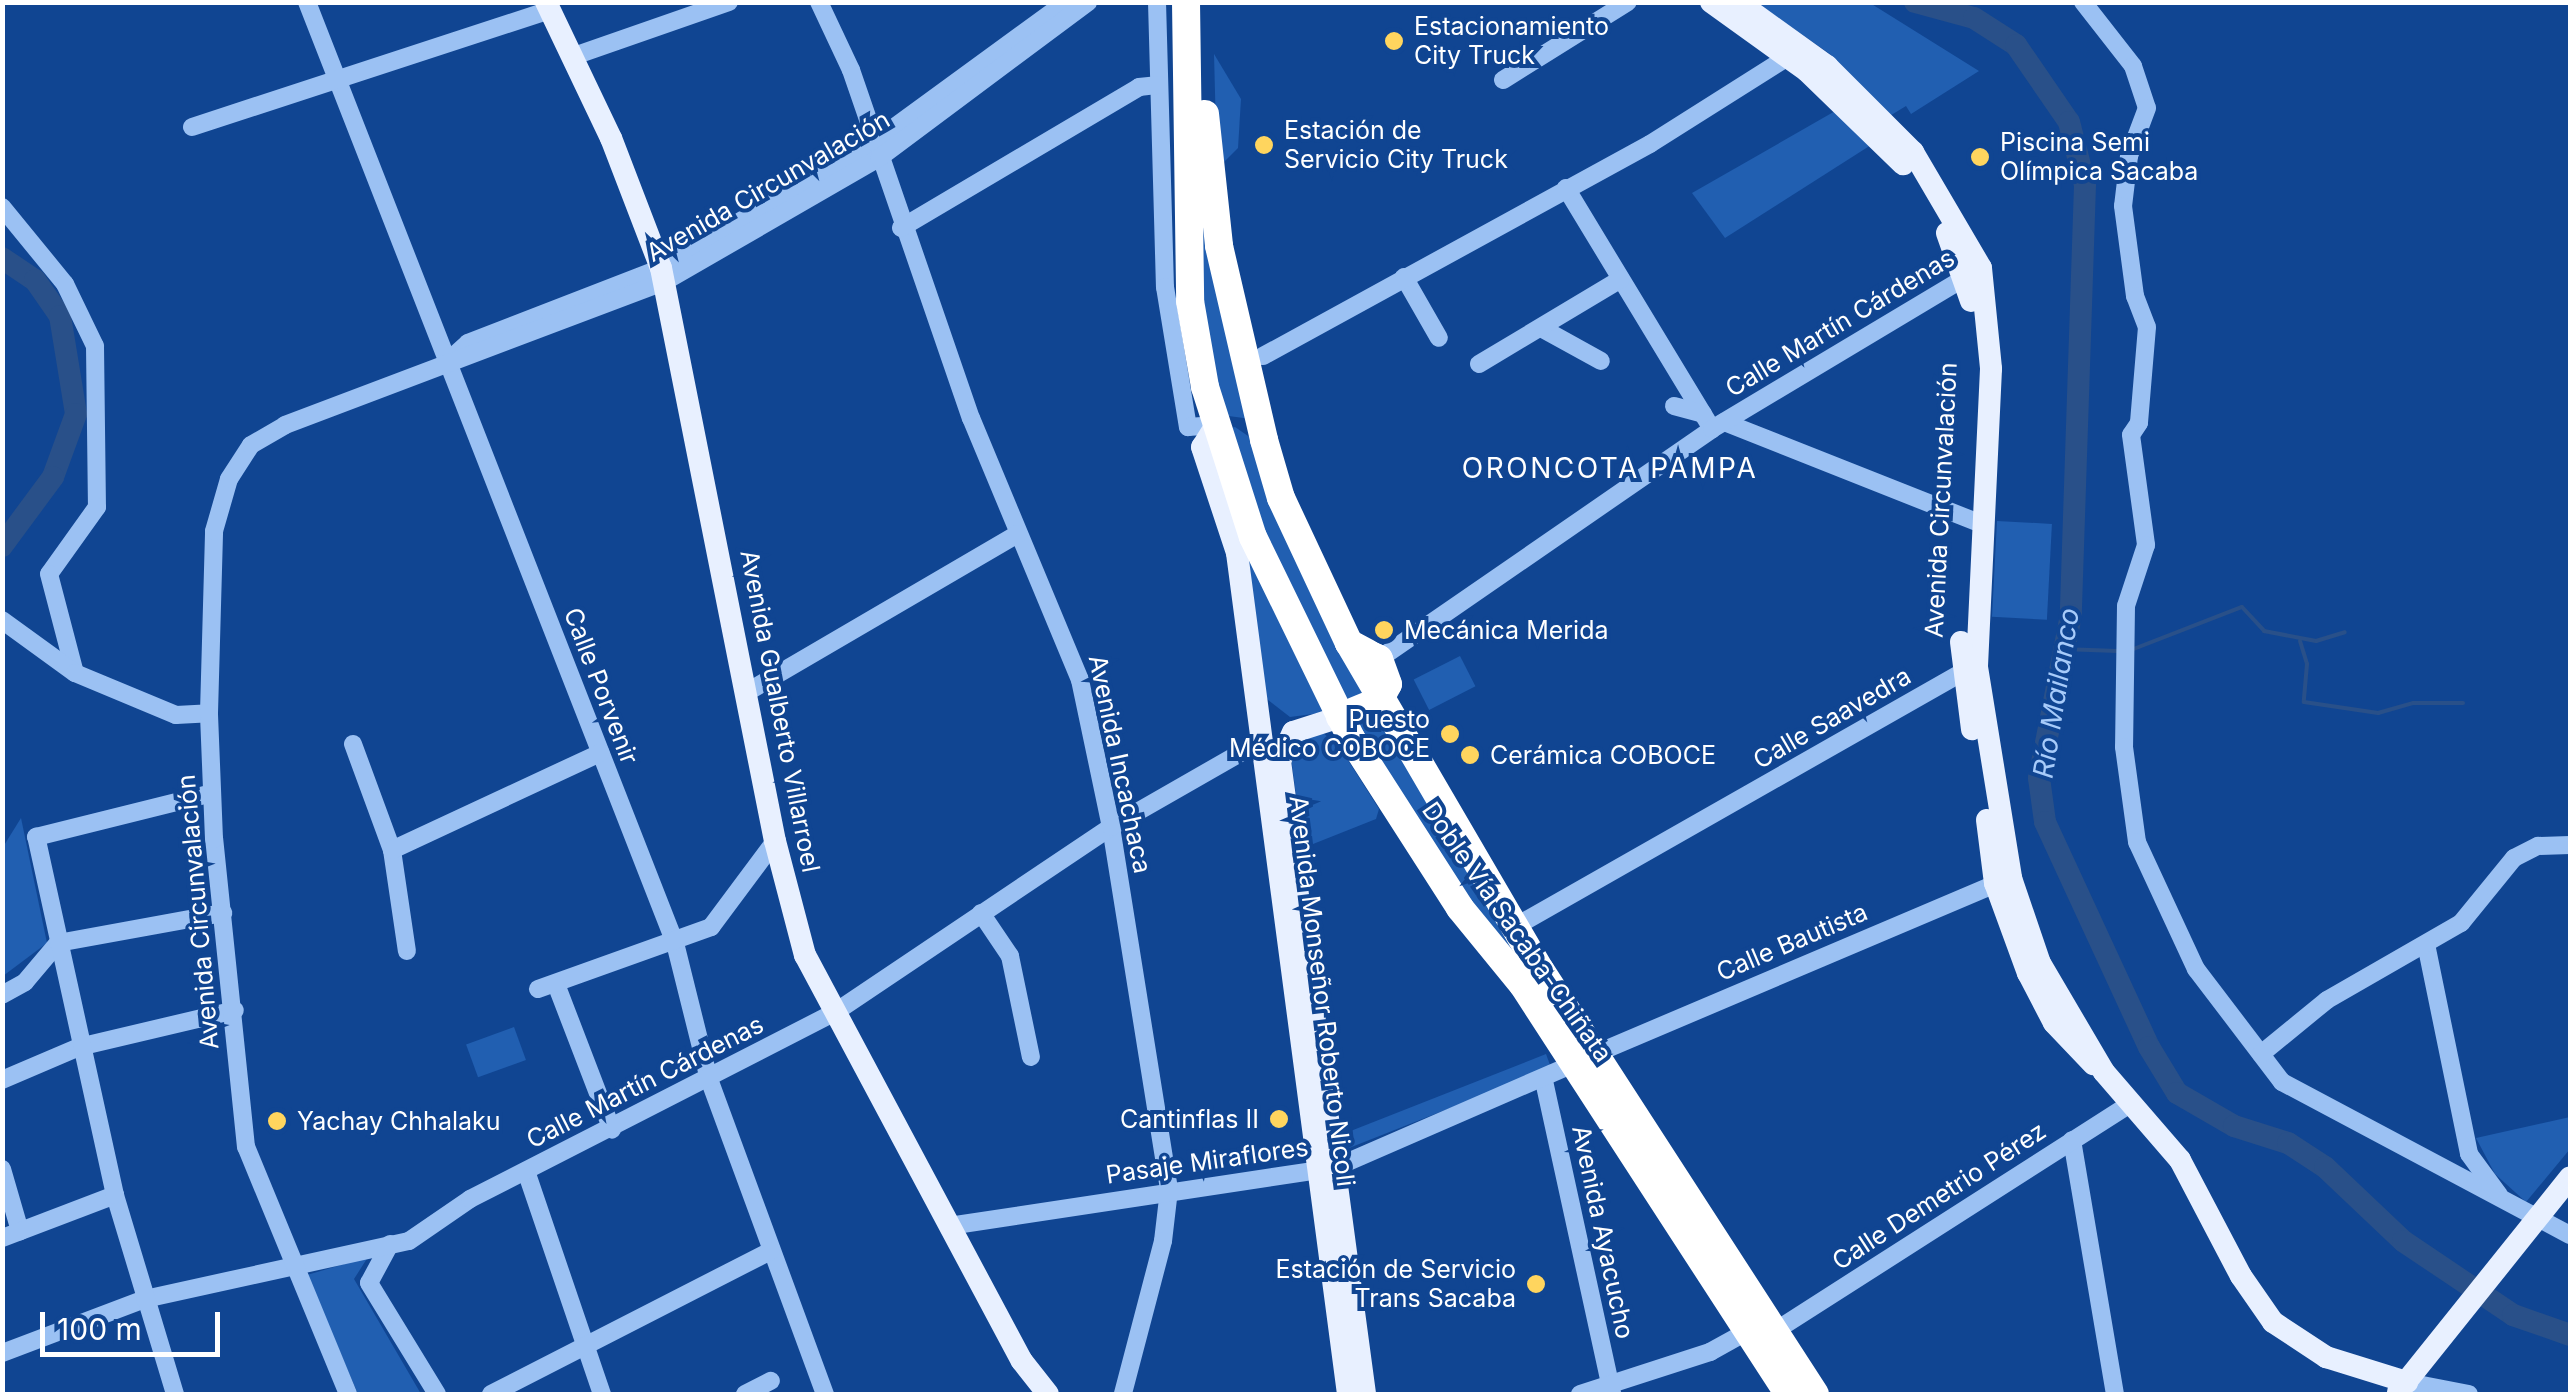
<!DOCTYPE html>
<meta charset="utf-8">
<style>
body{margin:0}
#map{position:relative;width:2573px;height:1397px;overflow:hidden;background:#104592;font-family:Inter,sans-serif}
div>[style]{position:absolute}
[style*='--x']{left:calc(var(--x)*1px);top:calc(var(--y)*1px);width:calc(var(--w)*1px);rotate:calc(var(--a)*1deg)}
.green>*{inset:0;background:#215fb1;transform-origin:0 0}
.stream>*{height:4px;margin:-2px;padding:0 2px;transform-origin:2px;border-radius:2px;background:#295089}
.river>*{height:22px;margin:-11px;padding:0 11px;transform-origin:11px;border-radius:11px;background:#295089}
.minor>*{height:18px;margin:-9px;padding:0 9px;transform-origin:9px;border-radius:9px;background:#9bc1f3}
.major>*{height:22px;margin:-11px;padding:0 11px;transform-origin:11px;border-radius:11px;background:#e8f0ff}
.highway>*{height:28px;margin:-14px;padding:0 14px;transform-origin:14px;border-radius:14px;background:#fff}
.dots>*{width:28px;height:28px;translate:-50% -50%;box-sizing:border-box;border:5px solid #104592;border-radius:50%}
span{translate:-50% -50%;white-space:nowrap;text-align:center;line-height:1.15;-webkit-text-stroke:8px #104592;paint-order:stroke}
.poi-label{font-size:25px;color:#fff}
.left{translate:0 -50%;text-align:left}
.right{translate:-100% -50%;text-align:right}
.street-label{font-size:25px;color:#fff}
.neighbourhood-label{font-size:28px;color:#fff;letter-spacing:2.5px}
.water-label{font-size:28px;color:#a7cbfa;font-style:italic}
.frame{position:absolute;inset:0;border:5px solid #fff;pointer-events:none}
.scale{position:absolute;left:40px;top:1312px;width:180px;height:45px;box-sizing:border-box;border:5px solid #fff;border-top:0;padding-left:12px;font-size:30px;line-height:35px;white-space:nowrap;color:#fff;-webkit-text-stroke:8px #104592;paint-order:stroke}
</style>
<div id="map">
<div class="green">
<div style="clip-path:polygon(1757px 3px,1870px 3px,1979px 71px,1911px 114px,1906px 106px,1888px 117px,1830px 54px)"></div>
<div style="clip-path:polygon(1214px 54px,1241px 99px,1238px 148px,1217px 169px)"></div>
<div style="clip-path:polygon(1837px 110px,1871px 145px,1725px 238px,1692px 193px)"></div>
<div style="clip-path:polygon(1197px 132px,1251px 419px,1221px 415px,1200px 316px)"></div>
<div style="clip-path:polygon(1235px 427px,1251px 438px,1370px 700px,1344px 698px,1285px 592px,1224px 430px)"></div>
<div style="clip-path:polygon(1213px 437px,1328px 712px,1290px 717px,1263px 696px)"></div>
<div style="left:1997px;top:521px;width:55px;height:96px;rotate:3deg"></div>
<div style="left:1460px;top:656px;width:34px;height:52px;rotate:63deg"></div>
<div style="clip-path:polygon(1376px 711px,1534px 976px,1464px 901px,1350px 722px)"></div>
<div style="clip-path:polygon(1323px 733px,1339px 746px,1379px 809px,1376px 819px,1303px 848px,1291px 757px,1302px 740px)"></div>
<div style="clip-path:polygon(21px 818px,47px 943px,3px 976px,3px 847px)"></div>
<div style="left:514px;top:1027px;width:35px;height:51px;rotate:70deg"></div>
<div style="clip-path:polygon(1546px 1054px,1550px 1065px,1541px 1072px,1344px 1150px,1343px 1134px)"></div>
<div style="clip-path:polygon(2570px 1117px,2570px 1149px,2526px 1202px,2495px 1174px,2476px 1138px)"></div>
<div style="clip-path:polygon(368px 1257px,354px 1279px,421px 1394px,358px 1394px,307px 1275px)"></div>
</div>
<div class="stream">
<div style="--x:2300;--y:641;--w:24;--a:73"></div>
<div style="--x:2307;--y:664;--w:38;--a:95"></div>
<div style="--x:2304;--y:702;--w:75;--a:8.5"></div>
<div style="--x:2378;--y:713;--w:36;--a:-16"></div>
<div style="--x:2413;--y:703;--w:50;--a:0"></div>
<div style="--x:2063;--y:649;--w:54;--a:2.1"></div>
<div style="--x:2131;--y:650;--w:119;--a:-21.2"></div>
<div style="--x:2242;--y:607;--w:33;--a:47"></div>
<div style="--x:2264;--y:631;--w:53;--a:10.9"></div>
<div style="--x:2316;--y:641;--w:30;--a:-17"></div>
</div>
<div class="river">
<div style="--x:1915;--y:2;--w:61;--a:15.2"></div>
<div style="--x:1974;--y:18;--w:50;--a:32.7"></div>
<div style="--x:2016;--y:45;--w:93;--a:55.5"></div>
<div style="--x:2069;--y:122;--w:65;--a:75.7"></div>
<div style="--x:2085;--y:185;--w:430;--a:91.9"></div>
<div style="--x:2071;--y:615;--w:166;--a:101.1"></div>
<div style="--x:2039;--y:778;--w:44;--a:82.2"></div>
<div style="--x:2045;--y:822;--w:248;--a:65.2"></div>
<div style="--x:2149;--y:1047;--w:54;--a:58.7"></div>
<div style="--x:2177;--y:1093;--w:66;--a:30.1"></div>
<div style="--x:2234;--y:1126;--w:57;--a:17.5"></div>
<div style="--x:2288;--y:1143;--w:44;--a:33"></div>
<div style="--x:2325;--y:1167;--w:108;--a:43.5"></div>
<div style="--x:2403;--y:1241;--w:133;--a:33.9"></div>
<div style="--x:2513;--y:1315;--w:60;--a:19.3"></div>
<div style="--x:2;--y:258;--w:40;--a:34"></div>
<div style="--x:35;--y:280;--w:44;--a:55.2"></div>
<div style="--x:60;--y:316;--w:99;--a:80.7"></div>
<div style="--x:76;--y:414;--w:67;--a:110.1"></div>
<div style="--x:53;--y:477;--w:86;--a:126.5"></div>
</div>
<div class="minor">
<div style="--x:307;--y:2;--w:1010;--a:68.64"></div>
<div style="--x:675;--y:943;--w:140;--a:76"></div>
<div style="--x:709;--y:1079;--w:336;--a:69.8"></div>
<div style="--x:819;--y:2;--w:75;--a:64.8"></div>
<div style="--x:851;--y:70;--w:368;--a:71"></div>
<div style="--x:971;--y:418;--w:284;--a:67.4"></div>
<div style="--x:1080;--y:680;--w:150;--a:78.1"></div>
<div style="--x:1111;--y:827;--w:368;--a:80.9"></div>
<div style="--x:1169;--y:1190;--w:51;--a:96.7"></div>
<div style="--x:1163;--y:1241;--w:158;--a:104.7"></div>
<div style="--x:1157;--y:2;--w:285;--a:88.4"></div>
<div style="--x:1165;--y:287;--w:142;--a:80.7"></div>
<div style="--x:1188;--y:427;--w:28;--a:-4"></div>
<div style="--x:2083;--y:2;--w:81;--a:52"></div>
<div style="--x:2133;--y:66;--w:44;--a:71.6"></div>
<div style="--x:2147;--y:108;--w:51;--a:110.6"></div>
<div style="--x:2129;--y:156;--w:50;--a:96.8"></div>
<div style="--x:2123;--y:206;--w:91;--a:82.4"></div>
<div style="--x:2135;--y:296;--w:33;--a:69"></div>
<div style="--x:2147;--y:327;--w:96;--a:94.8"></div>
<div style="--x:2139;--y:423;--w:14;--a:124"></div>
<div style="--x:2131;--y:435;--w:111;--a:82.2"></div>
<div style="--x:2146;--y:545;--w:64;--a:108.2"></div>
<div style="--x:2126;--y:606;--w:141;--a:90.8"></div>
<div style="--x:2124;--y:747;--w:96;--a:82.2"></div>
<div style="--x:2137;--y:842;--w:140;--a:65.1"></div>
<div style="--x:2196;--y:969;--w:142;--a:52.7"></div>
<div style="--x:2282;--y:1082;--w:326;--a:28"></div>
<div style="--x:574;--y:56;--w:164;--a:-19.2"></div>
<div style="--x:1503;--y:80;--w:147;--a:-32"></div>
<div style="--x:192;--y:127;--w:377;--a:-18.1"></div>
<div style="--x:1566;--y:188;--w:282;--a:58.8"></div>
<div style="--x:2;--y:207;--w:99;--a:50.7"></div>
<div style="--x:65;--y:284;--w:69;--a:64.2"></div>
<div style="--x:95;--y:346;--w:161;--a:89.3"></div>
<div style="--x:97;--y:507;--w:82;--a:125.6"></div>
<div style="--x:49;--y:574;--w:102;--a:75.3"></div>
<div style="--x:901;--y:228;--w:277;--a:-30.6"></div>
<div style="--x:1139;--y:87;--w:20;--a:-6"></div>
<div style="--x:1404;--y:277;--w:70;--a:60.2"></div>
<div style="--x:1543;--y:329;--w:66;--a:28.9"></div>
<div style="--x:1263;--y:356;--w:441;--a:-28.7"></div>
<div style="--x:1650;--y:144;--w:174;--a:-32.3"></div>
<div style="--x:447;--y:362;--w:28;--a:-42"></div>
<div style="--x:468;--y:343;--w:207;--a:-21.2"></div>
<div style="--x:661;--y:268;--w:247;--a:-30.6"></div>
<div style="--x:874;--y:142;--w:238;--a:-36.1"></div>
<div style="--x:1479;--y:364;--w:165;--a:-30.9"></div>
<div style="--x:1674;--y:406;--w:30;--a:15"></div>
<div style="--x:1724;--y:422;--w:277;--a:21.6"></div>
<div style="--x:2;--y:620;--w:90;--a:36"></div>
<div style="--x:75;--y:673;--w:109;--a:22.6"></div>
<div style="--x:176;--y:715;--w:33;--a:-3"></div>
<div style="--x:1379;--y:659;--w:405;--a:-34.6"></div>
<div style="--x:1712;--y:429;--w:305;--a:-30.9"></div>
<div style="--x:749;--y:691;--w:311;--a:-30.3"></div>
<div style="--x:353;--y:744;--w:113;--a:69.8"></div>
<div style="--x:392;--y:850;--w:102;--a:81.6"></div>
<div style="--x:392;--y:850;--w:230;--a:-25"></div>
<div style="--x:981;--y:913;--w:52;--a:56"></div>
<div style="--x:1010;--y:956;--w:103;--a:78.3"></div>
<div style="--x:1518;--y:925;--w:510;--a:-29.63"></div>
<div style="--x:2426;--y:944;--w:214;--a:78.4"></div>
<div style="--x:2469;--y:1154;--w:51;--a:53.8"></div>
<div style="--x:556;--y:984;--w:156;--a:69"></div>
<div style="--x:538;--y:989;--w:184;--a:-19.7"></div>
<div style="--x:711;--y:927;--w:107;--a:-53.3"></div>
<div style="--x:2;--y:995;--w:26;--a:-29"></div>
<div style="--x:25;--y:982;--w:51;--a:-49.8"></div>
<div style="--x:58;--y:943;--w:168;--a:-10.3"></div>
<div style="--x:1595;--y:1054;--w:443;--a:-23"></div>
<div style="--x:2261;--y:1054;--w:85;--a:-39.3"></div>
<div style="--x:2327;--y:1000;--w:155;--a:-29.9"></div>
<div style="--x:2461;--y:923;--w:84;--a:-50.8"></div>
<div style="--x:2514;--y:858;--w:27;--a:-27"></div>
<div style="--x:2538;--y:846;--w:32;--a:-2"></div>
<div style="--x:2;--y:1080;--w:84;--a:-23.2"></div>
<div style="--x:79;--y:1047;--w:160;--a:-13.3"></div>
<div style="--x:1544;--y:1081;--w:320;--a:77.7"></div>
<div style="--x:2072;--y:1140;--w:258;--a:80.4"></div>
<div style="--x:2;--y:1169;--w:65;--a:73.8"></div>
<div style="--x:526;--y:1171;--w:236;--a:71.2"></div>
<div style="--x:949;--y:1226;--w:389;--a:-8.6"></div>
<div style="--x:1334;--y:1168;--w:261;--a:-23.5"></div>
<div style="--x:2;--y:1238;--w:121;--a:-20.8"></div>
<div style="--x:390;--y:1244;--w:44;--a:118.3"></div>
<div style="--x:369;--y:1283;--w:130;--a:58.5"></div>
<div style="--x:1775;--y:1331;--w:423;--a:-32.6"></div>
<div style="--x:2;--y:1353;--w:153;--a:-20.7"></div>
<div style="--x:145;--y:1299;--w:270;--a:-12.4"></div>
<div style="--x:409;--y:1241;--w:74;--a:-34.5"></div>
<div style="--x:470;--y:1199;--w:412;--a:-27.1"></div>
<div style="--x:837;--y:1011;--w:330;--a:-33.9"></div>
<div style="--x:1111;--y:827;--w:173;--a:-29.8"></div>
<div style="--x:2407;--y:1382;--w:63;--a:11"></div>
<div style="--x:175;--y:1394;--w:208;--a:-106.8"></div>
<div style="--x:115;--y:1195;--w:367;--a:-102.4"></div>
<div style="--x:36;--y:837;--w:181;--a:-14"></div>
<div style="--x:348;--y:1394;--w:267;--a:-112.4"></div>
<div style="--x:246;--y:1147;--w:310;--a:-95.9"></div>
<div style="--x:214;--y:839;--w:126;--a:-92.3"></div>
<div style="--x:209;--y:713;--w:182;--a:-88.4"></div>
<div style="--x:214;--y:531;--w:54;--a:-73.9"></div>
<div style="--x:229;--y:479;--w:40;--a:-57.1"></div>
<div style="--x:251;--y:445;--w:39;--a:-30"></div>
<div style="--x:285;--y:425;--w:405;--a:-20.7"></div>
<div style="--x:664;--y:282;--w:248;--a:-30"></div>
<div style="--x:879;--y:158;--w:261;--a:-36.7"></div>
<div style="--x:491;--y:1394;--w:314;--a:-27.1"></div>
<div style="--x:745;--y:1394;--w:29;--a:-27"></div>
<div style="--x:1580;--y:1394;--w:137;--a:-17.9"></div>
<div style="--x:1710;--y:1352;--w:43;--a:-28.9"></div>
</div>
<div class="major">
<div style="--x:546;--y:2;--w:151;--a:64.5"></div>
<div style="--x:611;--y:138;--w:139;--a:69"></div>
<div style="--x:661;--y:268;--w:584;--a:78.75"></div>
<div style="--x:775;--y:841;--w:118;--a:75.3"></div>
<div style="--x:805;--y:955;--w:460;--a:61.9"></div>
<div style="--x:1022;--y:1361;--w:42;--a:51.8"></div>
<div style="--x:1711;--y:2;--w:118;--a:35.7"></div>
<div style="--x:1807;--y:71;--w:134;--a:44.1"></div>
<div style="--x:1738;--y:2;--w:110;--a:35.7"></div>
<div style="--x:1827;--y:66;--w:122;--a:45"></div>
<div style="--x:1913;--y:152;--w:134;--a:59.6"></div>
<div style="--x:1981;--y:268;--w:101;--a:84.3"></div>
<div style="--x:1991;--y:369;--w:298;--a:92.7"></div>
<div style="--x:1977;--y:667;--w:214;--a:80.8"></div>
<div style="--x:2011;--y:878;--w:90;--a:71.2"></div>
<div style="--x:2040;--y:963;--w:126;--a:59.6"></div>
<div style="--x:2104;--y:1072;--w:116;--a:49.2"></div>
<div style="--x:2180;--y:1160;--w:131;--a:62.3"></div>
<div style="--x:2241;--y:1276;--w:56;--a:55.2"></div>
<div style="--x:2273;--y:1322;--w:64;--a:33.4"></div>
<div style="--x:2326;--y:1357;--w:85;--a:17.2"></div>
<div style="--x:1947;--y:233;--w:72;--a:70.6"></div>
<div style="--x:1216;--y:425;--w:26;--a:122"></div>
<div style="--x:1202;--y:447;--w:112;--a:71.7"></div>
<div style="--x:1237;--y:553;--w:848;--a:82.48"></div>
<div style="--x:1961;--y:642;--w:88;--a:82.8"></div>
<div style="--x:1340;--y:717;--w:49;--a:162.3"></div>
<div style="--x:1293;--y:732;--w:32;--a:114"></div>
<div style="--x:1280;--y:761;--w:639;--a:82.35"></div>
<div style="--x:1987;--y:820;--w:64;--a:82.8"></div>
<div style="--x:1995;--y:883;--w:96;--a:69.9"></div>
<div style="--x:2028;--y:973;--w:56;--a:62.5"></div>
<div style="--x:2054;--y:1023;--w:57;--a:46.4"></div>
<div style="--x:2398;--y:1392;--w:275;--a:-51.3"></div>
</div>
<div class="highway">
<div style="--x:1186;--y:2;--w:299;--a:89.2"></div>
<div style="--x:1190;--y:301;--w:87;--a:80.1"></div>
<div style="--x:1205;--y:387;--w:157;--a:72.3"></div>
<div style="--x:1253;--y:537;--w:224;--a:64"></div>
<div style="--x:1351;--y:738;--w:202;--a:57.3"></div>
<div style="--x:1460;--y:908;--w:99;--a:50.7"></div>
<div style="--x:1523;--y:985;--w:488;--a:57"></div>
<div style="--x:1205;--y:114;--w:133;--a:83.9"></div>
<div style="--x:1219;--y:246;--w:199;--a:76.9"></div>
<div style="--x:1264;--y:440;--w:60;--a:73.7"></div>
<div style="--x:1281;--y:498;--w:160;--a:64.9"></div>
<div style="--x:1349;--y:643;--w:380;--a:59.7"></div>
<div style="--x:1541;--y:971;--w:504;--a:57.07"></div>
<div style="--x:1340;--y:717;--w:42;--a:-22.3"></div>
<div style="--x:1379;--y:701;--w:19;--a:-62"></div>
<div style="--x:1388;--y:684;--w:27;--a:-110"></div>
<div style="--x:1379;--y:659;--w:34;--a:-152"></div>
</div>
<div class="dots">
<div style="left:1394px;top:41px;background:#ffd55e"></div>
<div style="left:1264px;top:145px;background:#ffd55e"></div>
<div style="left:1980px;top:157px;background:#ffd55e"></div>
<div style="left:1384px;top:630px;background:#ffd55e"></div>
<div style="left:1450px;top:734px;background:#ffd55e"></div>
<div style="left:1470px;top:755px;background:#ffd55e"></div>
<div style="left:1279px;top:1119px;background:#ffd55e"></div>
<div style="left:277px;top:1121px;background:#ffd55e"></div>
<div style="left:1536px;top:1284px;background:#ffd55e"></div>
</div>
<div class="poi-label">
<span class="left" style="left:1414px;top:41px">Estacionamiento<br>City Truck</span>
<span class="left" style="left:1284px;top:145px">Estación de<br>Servicio City Truck</span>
<span class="left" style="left:2000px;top:157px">Piscina Semi<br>Olímpica Sacaba</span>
<span class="left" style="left:1404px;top:630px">Mecánica Merida</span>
<span class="right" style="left:1430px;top:734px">Puesto<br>Médico COBOCE</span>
<span class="left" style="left:1490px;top:755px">Cerámica COBOCE</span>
<span class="right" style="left:1259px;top:1119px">Cantinflas II</span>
<span class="left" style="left:297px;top:1121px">Yachay Chhalaku</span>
<span class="right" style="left:1516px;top:1284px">Estación de Servicio<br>Trans Sacaba</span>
</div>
<div class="street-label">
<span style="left:768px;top:186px;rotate:-30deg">Avenida Circunvalación</span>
<span style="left:1840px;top:323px;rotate:-31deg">Calle Martín Cárdenas</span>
<span style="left:1941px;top:500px;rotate:-87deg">Avenida Circunvalación</span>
<span style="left:601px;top:686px;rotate:69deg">Calle Porvenir</span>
<span style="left:780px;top:711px;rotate:79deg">Avenida Gualberto Villarroel</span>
<span style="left:1832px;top:718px;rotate:-30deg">Calle Saavedra</span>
<span style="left:1120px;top:764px;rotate:78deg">Avenida Incachaca</span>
<span style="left:198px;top:912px;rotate:-95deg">Avenida Circunvalación</span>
<span style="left:1517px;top:932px;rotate:55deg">Doble Vía Sacaba-Chiñata</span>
<span style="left:1792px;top:942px;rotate:-23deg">Calle Bautista</span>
<span style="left:1322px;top:991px;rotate:83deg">Avenida Monseñor Roberto Nicoli</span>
<span style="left:645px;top:1082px;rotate:-27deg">Calle Martín Cárdenas</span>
<span style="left:1207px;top:1161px;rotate:-8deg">Pasaje Miraflores</span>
<span style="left:1939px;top:1196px;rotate:-33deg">Calle Demetrio Pérez</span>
<span style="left:1603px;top:1232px;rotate:78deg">Avenida Ayacucho</span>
</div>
<div class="neighbourhood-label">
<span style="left:1610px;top:468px">ORONCOTA PAMPA</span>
</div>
<div class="water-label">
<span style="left:2056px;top:693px;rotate:-81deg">Río Mailanco</span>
</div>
<div class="frame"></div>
<div class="scale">100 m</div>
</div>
